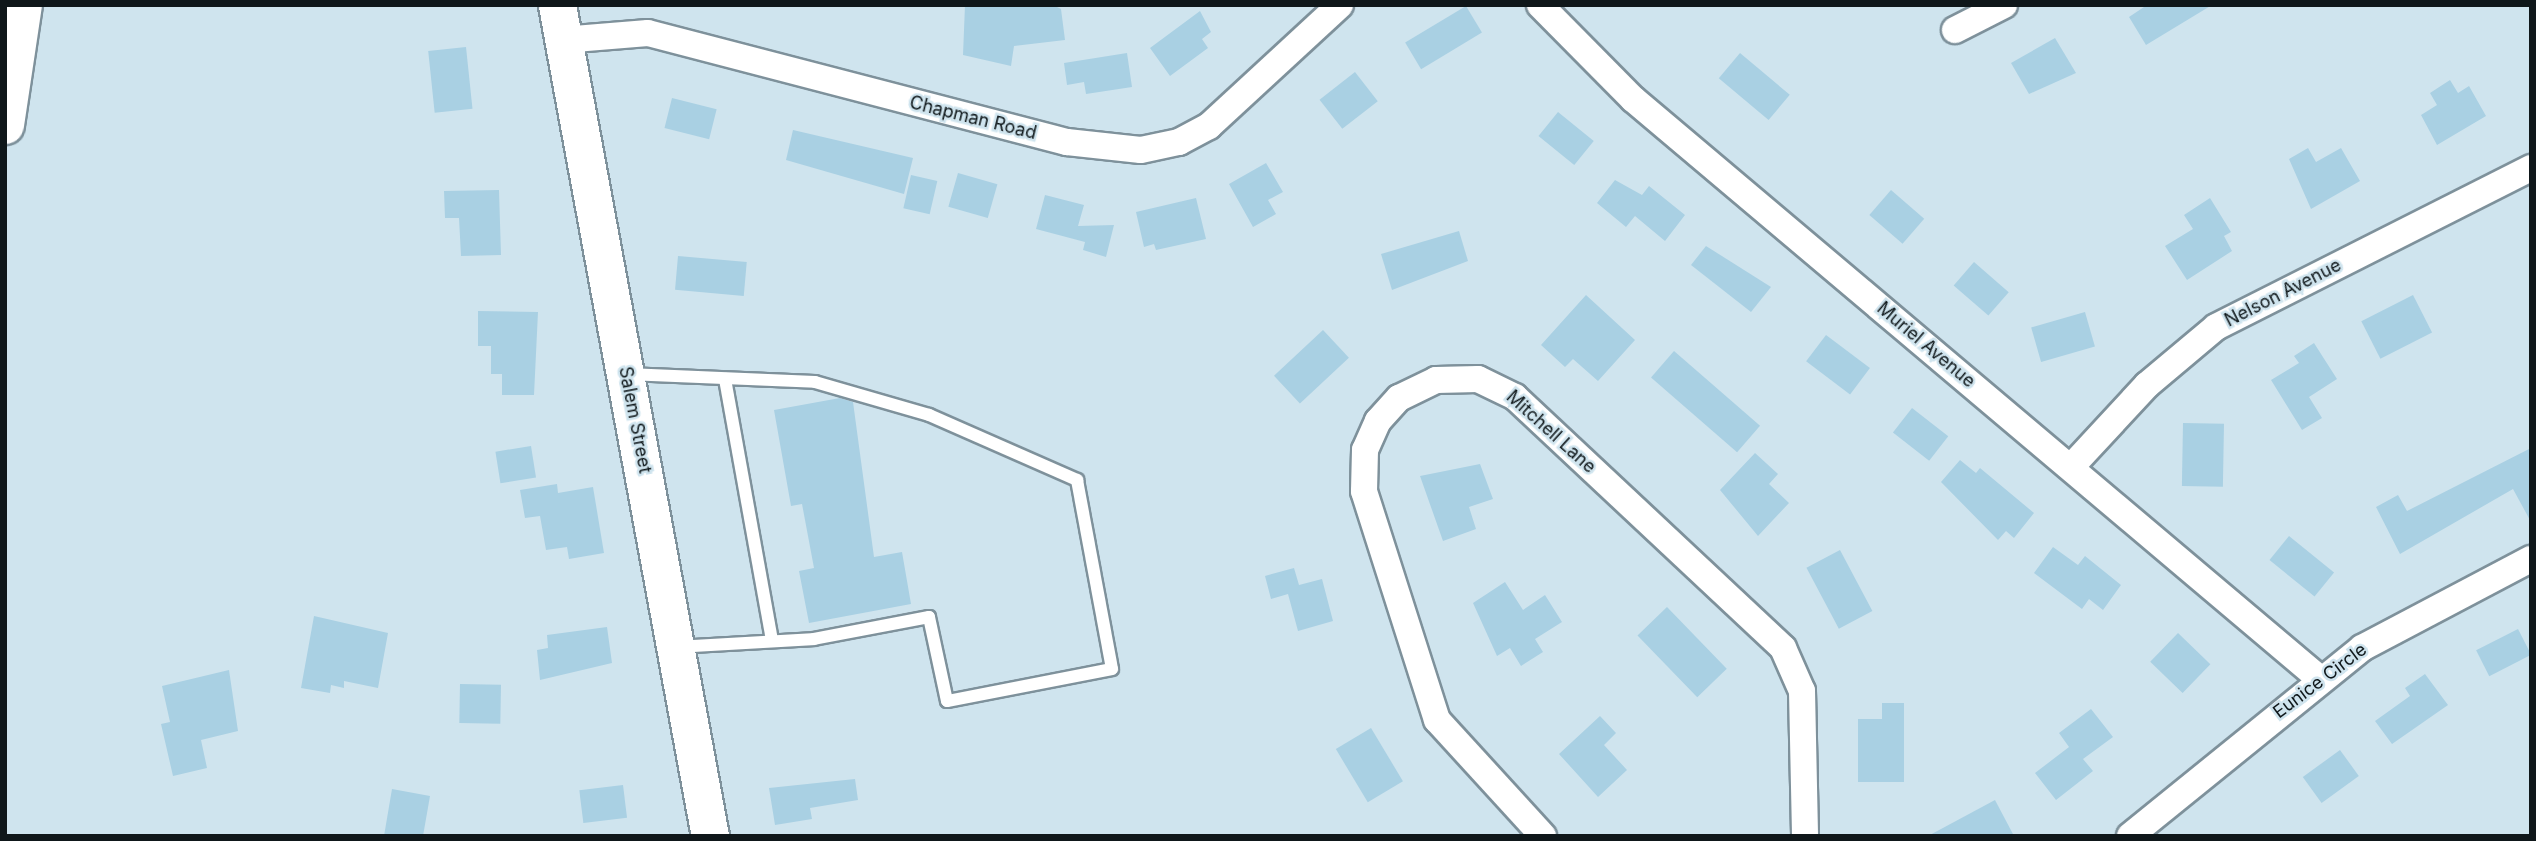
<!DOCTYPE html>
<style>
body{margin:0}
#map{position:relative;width:2536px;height:841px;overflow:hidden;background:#cfe4ee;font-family:Inter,sans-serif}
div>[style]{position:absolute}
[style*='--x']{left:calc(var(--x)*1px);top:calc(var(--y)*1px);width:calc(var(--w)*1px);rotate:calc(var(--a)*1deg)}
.building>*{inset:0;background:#a9d0e3;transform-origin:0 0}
.roads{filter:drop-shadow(2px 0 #7e919b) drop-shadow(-2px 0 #7e919b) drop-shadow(0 2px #7e919b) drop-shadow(0 -2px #7e919b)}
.service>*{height:12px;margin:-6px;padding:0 6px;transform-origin:6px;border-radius:6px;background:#fff}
.minor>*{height:26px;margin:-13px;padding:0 13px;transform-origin:13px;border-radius:13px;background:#fff}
.secondary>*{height:37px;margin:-18.5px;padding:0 18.5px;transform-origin:18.5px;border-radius:18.5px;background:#fff}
.motorway>*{height:38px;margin:-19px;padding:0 19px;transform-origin:19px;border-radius:19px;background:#fff}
span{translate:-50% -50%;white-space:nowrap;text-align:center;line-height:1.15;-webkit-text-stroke:5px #cfe4ee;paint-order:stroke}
.street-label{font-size:18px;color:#0f171a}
.frame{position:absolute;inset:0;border:7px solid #0f171a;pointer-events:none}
</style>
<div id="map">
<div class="building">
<div style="clip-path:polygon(965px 5px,1053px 5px,1061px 9px,1065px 40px,1014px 46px,1011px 66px,963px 55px)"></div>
<div style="clip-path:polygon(2147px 5px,2212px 5px,2146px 45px,2129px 17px)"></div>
<div style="left:1466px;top:6px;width:31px;height:71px;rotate:59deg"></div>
<div style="clip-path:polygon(1200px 11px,1211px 32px,1202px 39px,1208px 48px,1170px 76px,1150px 48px)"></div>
<div style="clip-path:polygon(2055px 38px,2076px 73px,2029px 94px,2011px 63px)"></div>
<div style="left:466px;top:47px;width:62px;height:38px;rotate:84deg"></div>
<div style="clip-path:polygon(1127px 53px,1132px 87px,1086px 94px,1084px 82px,1067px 85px,1064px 63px)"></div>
<div style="left:1740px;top:53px;width:65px;height:33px;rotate:40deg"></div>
<div style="left:1355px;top:72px;width:37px;height:45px;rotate:52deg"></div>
<div style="clip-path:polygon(2450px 80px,2458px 93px,2469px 86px,2486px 116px,2437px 145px,2421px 115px,2437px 105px,2430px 93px)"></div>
<div style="left:672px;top:98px;width:46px;height:31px;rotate:14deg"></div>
<div style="left:1558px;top:112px;width:46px;height:31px;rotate:39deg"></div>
<div style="clip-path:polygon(793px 130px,913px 158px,904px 194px,786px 160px)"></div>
<div style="clip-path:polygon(2308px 148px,2316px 162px,2341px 148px,2360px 181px,2311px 209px,2289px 159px)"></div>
<div style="clip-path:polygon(1266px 163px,1283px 192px,1268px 200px,1276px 214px,1253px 227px,1229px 184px)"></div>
<div style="left:958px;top:173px;width:41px;height:35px;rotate:16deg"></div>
<div style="left:911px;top:175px;width:27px;height:34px;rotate:13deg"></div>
<div style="clip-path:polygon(1615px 180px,1642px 195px,1649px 186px,1685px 215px,1665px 241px,1635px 216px,1626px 227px,1597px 203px)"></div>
<div style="clip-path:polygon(499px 190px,501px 255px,461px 256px,459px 218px,445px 218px,444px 191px)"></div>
<div style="left:1891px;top:190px;width:44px;height:33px;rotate:41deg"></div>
<div style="clip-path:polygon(1045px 195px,1084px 205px,1078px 226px,1114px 225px,1106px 257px,1083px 250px,1085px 242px,1036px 229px)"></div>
<div style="clip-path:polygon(1196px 198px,1206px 239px,1156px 250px,1154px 244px,1144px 247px,1136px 212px)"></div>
<div style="clip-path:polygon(2210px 198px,2231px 232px,2224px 236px,2232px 251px,2187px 280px,2165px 246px,2193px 229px,2184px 215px)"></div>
<div style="clip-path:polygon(1459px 231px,1468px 261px,1392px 290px,1381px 254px)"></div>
<div style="clip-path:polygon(1706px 246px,1771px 287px,1751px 312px,1691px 265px)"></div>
<div style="left:678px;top:256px;width:69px;height:34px;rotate:5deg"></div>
<div style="left:1974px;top:262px;width:46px;height:31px;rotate:41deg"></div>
<div style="clip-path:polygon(1586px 295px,1635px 340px,1598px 381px,1573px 359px,1565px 367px,1541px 345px)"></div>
<div style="left:2413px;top:295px;width:42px;height:58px;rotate:63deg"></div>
<div style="clip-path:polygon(478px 311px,538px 312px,534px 395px,502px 395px,502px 374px,491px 374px,491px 346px,478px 346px)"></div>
<div style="left:2085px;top:312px;width:36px;height:56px;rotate:74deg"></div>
<div style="left:1323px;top:330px;width:38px;height:67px;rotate:47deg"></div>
<div style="left:1826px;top:335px;width:55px;height:33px;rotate:37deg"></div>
<div style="clip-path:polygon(2314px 343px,2337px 379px,2309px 397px,2322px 418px,2302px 430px,2271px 380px,2299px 363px,2294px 356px)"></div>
<div style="left:1674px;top:351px;width:114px;height:35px;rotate:41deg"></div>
<div style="clip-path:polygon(840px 398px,853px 402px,874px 557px,902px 552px,911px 604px,809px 623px,799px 571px,814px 568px,802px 504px,791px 506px,774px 410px)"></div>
<div style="left:1912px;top:408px;width:46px;height:31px;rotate:38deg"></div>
<div style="left:2183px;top:423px;width:41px;height:63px;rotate:1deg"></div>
<div style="left:531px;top:446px;width:32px;height:36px;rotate:81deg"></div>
<div style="clip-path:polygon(2531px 448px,2531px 522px,2513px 489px,2400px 554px,2376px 507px,2398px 495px,2407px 511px)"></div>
<div style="clip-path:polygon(1755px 453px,1778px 474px,1769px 484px,1789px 503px,1758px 536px,1720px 490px)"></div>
<div style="clip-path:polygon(1960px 460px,1976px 473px,1980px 468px,2034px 513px,2014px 538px,2006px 531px,1998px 540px,1941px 482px)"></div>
<div style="clip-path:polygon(1480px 464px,1493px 499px,1469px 507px,1476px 529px,1443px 541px,1420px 476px)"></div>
<div style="clip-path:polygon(557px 484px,558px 493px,593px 487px,604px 553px,569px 559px,567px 547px,546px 550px,540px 516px,525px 518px,520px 490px)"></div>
<div style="left:2289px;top:536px;width:58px;height:31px;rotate:39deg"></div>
<div style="clip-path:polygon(2053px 547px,2078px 565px,2085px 556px,2121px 585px,2103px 610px,2089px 599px,2082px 609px,2034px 573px)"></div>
<div style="left:1840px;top:550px;width:69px;height:38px;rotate:62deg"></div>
<div style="clip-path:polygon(1294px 568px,1299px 585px,1322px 579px,1333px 621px,1298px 631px,1288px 594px,1271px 599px,1265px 576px)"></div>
<div style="clip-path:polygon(1505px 582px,1523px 610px,1545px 595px,1562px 622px,1535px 639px,1543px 652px,1521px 666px,1510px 648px,1497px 656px,1473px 603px)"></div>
<div style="left:1667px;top:607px;width:86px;height:41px;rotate:46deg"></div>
<div style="clip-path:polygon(314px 616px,388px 633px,378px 688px,344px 681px,344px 688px,331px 685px,330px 693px,301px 688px)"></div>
<div style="clip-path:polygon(607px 627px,612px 663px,540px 680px,537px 650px,548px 648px,547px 635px)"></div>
<div style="left:2518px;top:629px;width:29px;height:47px;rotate:63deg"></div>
<div style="left:2178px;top:633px;width:45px;height:40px;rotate:44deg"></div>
<div style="clip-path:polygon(229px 670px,238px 731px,201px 740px,207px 768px,173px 776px,161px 724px,170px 722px,162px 686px)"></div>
<div style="clip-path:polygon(2425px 674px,2448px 705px,2392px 744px,2375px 721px,2410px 696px,2405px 688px)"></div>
<div style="left:460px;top:684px;width:41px;height:39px;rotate:1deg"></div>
<div style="clip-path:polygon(1882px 703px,1904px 703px,1904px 782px,1858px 782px,1858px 719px,1882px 719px)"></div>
<div style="clip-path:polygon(2091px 709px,2113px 737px,2083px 759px,2093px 771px,2056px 800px,2035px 773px,2069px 747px,2059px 733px)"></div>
<div style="clip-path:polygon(1600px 716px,1616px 733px,1604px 745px,1627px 770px,1598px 797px,1559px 754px)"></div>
<div style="left:1371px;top:728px;width:62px;height:41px;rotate:59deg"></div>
<div style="left:2340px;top:750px;width:32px;height:46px;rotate:54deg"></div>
<div style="clip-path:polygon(855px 779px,858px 800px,810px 808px,812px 819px,775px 825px,769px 788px)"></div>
<div style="left:623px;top:785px;width:33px;height:44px;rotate:83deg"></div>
<div style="clip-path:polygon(392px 789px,430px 796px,423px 836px,384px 836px)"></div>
<div style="clip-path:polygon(1995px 800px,2014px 836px,1928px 836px)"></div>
</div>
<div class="roads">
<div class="service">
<div style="--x:627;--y:374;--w:188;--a:2.4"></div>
<div style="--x:815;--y:382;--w:119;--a:16.1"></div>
<div style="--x:929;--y:415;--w:162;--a:23.7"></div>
<div style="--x:1077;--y:480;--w:192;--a:79.5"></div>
<div style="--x:1112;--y:669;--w:168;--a:169"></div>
<div style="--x:947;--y:701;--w:86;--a:-102.1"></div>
<div style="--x:929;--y:617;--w:117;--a:169.2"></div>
<div style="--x:814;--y:639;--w:137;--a:176.7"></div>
<div style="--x:725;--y:379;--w:265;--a:79.8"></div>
</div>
<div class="minor">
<div style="--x:1540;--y:5;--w:132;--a:45.3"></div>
<div style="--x:1633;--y:99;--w:898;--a:40.17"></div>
<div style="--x:1955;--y:30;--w:55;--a:-27"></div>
<div style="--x:562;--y:40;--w:86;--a:-4.7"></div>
<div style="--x:648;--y:33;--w:433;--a:14.6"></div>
<div style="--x:1067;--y:142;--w:74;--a:6.2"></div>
<div style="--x:1141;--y:150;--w:39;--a:-12"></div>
<div style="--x:1179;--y:142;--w:34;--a:-28"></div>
<div style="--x:1209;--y:126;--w:178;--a:-42.7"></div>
<div style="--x:2071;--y:467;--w:112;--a:-47.2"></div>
<div style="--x:2147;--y:385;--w:90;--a:-40"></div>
<div style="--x:2216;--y:327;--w:353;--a:-26.8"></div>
<div style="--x:1543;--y:836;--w:157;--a:-132.4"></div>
<div style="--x:1437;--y:720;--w:240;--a:-107.7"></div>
<div style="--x:1364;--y:491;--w:41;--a:-88.6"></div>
<div style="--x:1365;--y:450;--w:32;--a:-66"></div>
<div style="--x:1378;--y:421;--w:31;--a:-48"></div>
<div style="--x:1399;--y:398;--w:41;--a:-25.9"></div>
<div style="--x:1436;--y:380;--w:42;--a:-1.4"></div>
<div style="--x:1478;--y:379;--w:41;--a:25.9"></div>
<div style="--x:1515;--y:397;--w:367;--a:43.1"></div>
<div style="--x:1783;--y:648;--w:47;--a:66.2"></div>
<div style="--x:1802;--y:691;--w:145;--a:88.8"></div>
<div style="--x:2130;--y:836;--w:299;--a:-39"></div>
<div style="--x:2362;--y:648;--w:191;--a:-27.8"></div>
</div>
<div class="secondary">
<div style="--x:557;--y:5;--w:845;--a:79.57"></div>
</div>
<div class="motorway">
<div style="--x:5;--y:125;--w:121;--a:-81.5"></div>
</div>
</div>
<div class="street-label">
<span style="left:973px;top:118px;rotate:14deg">Chapman Road</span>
<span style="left:2283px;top:293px;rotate:-27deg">Nelson Avenue</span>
<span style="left:1926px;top:345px;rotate:40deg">Muriel Avenue</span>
<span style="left:635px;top:420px;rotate:79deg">Salem Street</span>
<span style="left:1551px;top:432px;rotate:42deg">Mitchell Lane</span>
<span style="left:2320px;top:681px;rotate:-37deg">Eunice Circle</span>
</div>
<div class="frame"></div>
</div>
